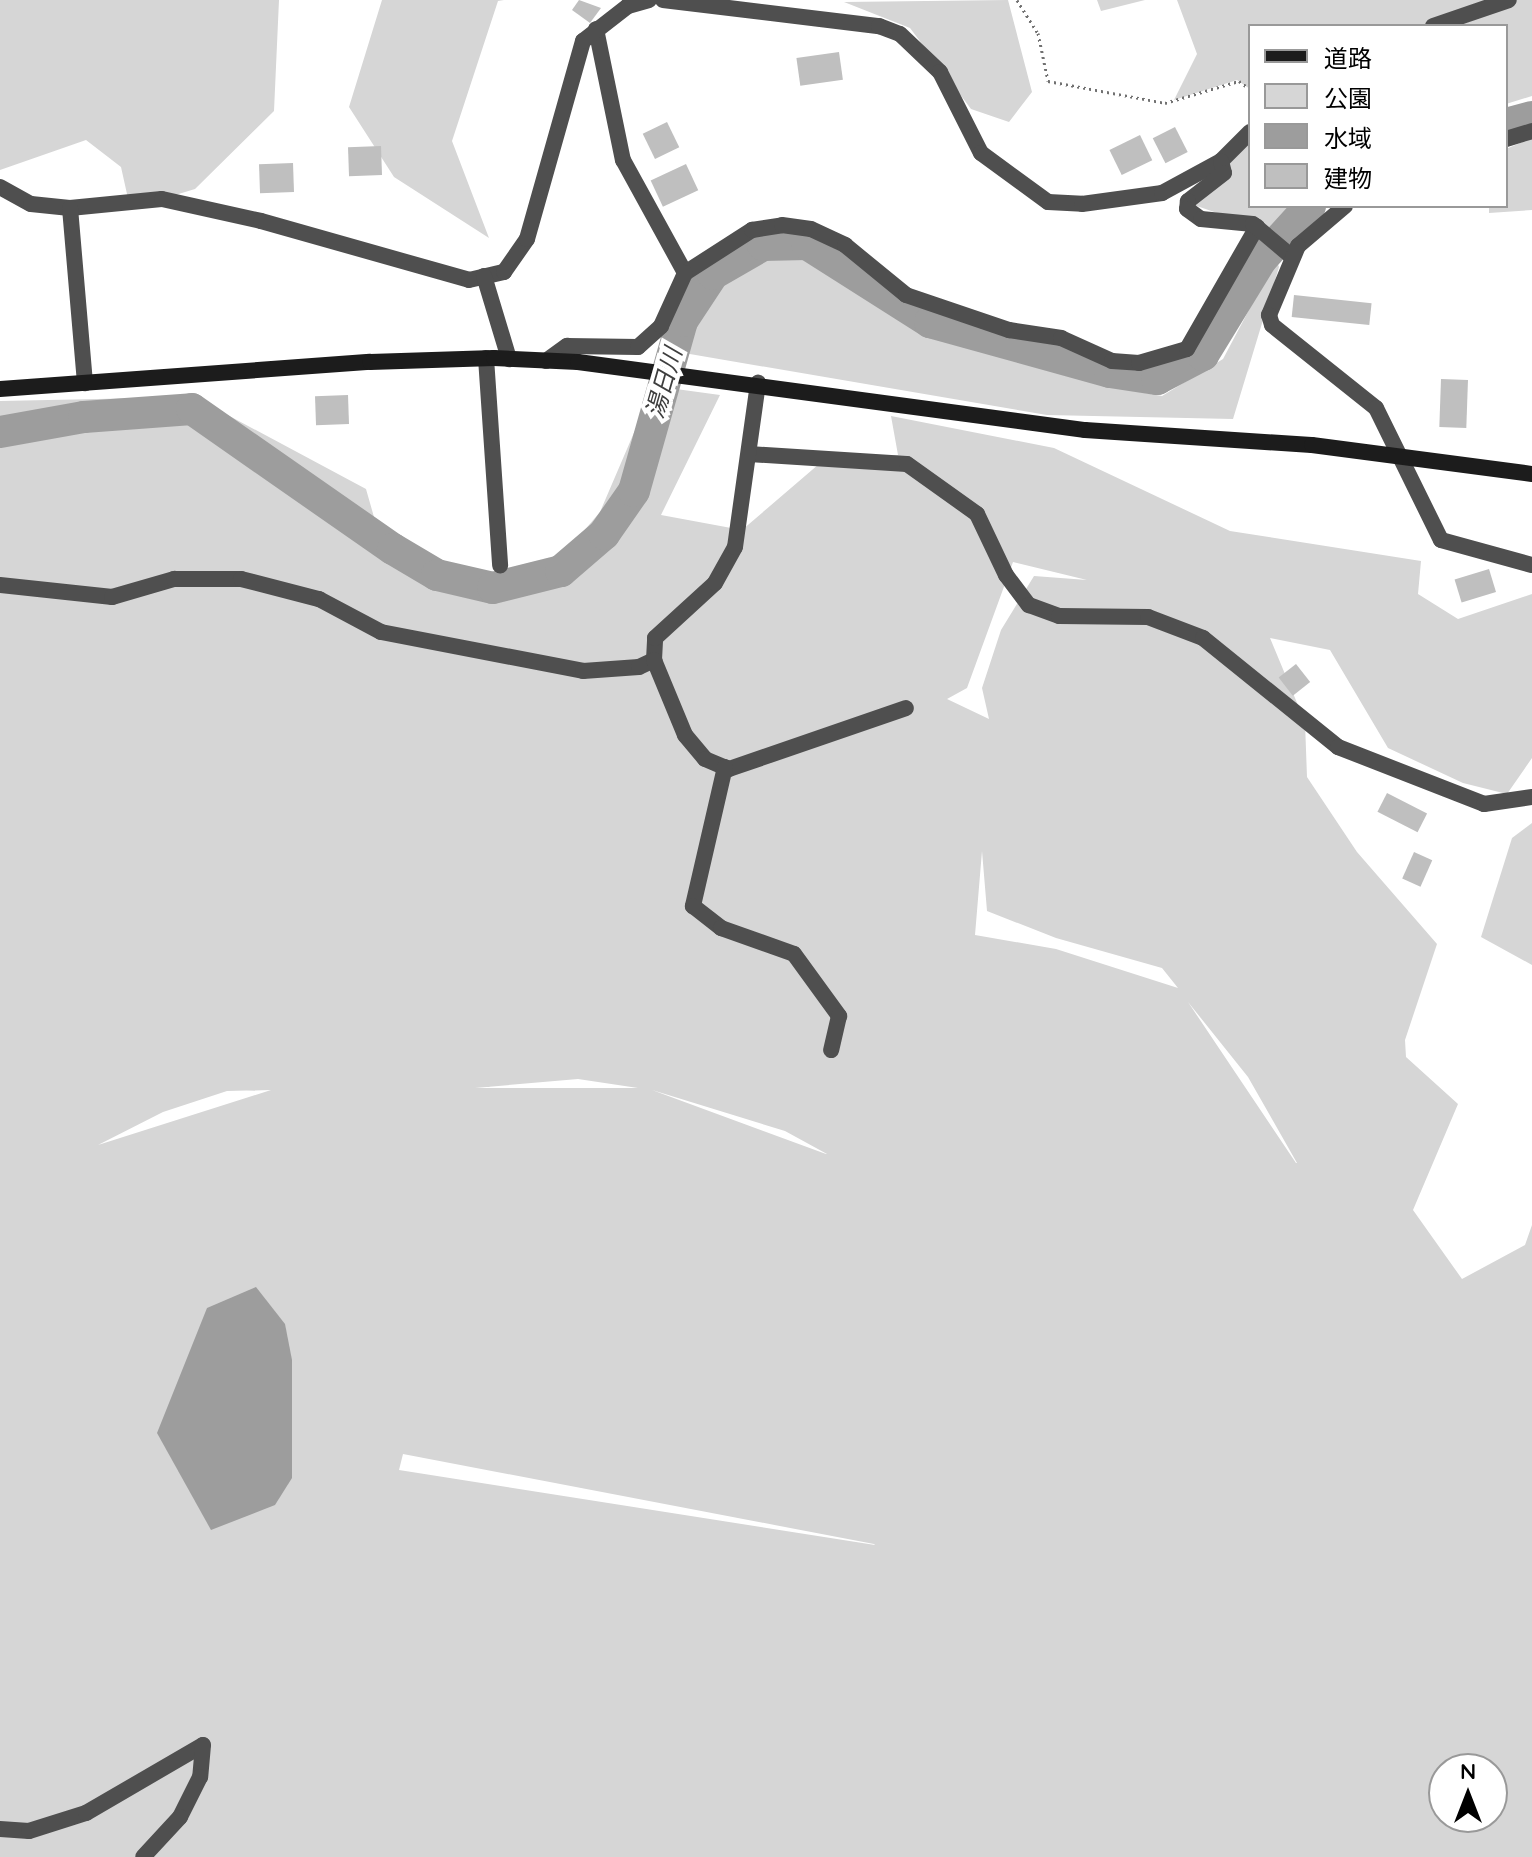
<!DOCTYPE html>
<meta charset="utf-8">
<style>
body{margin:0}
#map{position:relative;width:1532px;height:1857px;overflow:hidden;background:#fff;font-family:Quicksand,"Noto Sans JP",sans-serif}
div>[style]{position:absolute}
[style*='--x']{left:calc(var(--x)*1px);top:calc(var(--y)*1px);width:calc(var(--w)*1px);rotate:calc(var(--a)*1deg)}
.green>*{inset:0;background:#d6d6d6}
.water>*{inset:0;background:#9d9d9d}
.stream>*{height:5px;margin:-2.5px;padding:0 2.5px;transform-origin:2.5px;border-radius:2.5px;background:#9d9d9d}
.river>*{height:32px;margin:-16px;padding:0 16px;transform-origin:16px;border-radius:16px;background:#9d9d9d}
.building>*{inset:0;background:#bfbfbf;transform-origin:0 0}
.path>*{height:3px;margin-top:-1.5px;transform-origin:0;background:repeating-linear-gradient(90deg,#717171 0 2px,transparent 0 6px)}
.street>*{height:16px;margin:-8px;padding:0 8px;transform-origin:8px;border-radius:8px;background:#4f4f4f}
.secondary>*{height:16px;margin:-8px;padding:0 8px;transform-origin:8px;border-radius:8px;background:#1c1c1c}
span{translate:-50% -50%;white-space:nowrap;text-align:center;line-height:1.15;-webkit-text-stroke:8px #fff;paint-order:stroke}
.water-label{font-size:24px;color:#3e3e3e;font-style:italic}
.legend{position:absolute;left:1248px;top:24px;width:260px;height:184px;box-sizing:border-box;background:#fff;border:2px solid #999;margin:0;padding:10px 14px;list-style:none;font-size:24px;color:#000}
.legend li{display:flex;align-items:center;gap:16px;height:40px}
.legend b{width:40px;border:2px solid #999}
.north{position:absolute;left:1428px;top:1753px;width:80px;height:80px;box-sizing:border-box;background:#fff;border:2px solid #999;border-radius:50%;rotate:0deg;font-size:22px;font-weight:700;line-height:32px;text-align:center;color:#000}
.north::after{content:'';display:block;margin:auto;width:28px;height:36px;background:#000;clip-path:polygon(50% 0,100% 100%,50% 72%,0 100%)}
</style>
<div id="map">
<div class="green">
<div style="clip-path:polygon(0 0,279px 0,274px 111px,195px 189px,162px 199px,129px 203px,121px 167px,86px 140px,0 170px)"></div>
<div style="clip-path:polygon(382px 0,504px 0,498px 1px,452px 141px,489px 238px,394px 177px,349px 107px)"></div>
<div style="clip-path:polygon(1008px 0,1032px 92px,1009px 122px,971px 109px,910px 28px,844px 2px)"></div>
<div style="clip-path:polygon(1097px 0,1145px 0,1101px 11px)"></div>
<div style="clip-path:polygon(1177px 0,1532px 0,1532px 96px,1506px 104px,1506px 26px,1250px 26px,1250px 89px,1237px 80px,1174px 100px,1197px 54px)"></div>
<div style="clip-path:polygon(1532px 138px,1532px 210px,1489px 213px,1489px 206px,1506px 206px,1506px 149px)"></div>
<div style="clip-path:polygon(1250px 139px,1250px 206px,1321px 206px,1278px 234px,1194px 205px)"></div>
<div style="clip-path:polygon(807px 253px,853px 287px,937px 333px,1100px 385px,1162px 396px,1223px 359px,1276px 259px,1279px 267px,1233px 419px,1047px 415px,684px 353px,710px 299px,750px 262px)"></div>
<div style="clip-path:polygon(evenodd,654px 386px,720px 395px,661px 515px,742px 530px,826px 458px,898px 455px,891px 416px,1054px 448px,1230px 531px,1421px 561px,1418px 594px,1458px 619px,1532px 594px,1532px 758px,1507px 794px,1463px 783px,1388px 748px,1330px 650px,1270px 638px,1305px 722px,1307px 777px,1357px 852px,1437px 944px,1405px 1040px,1406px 1057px,1458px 1104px,1413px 1210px,1462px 1279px,1525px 1245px,1532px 1225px,1532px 1857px,0 1857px,0 401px,194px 397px,366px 489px,378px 531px,493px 588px,547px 574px,600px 512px,654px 386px,1013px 562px,1087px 580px,1034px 576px,1001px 630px,982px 688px,989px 719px,947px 699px,967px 688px,1013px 562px,654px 386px,982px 851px,987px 911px,1056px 938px,1162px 968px,1178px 988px,1056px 949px,975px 935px,982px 851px,654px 386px,1188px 1002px,1248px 1077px,1297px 1163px,1296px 1163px,1188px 1002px,654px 386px,578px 1079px,638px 1088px,475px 1088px,578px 1079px,654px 386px,271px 1090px,98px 1145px,163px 1112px,227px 1091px,271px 1090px,654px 386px,652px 1090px,785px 1131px,827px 1154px,826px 1154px,652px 1090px,654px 386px,403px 1454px,874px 1544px,875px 1545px,399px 1470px,403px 1454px,654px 386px,1444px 1769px,1492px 1769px,1492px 1817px,1444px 1817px,1444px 1769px)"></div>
<div style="clip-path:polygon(1532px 823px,1532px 965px,1481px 937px,1512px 838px)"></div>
</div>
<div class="water">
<div style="clip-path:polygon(256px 1287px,285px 1324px,292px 1360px,292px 1478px,275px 1505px,211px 1530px,157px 1433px,207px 1308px)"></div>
</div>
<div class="stream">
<div style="--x:0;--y:424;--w:84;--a:-4.8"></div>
</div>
<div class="river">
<div style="--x:1506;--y:124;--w:27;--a:-15"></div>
<div style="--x:0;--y:432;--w:85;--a:-10.1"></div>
<div style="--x:84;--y:417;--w:108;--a:-4.2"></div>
<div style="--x:192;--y:409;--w:245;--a:34.9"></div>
<div style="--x:393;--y:549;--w:51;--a:30.6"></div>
<div style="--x:437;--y:575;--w:57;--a:13.1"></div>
<div style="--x:493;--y:588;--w:70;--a:-14"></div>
<div style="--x:561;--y:571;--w:57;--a:-40.7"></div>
<div style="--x:604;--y:534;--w:52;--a:-55.1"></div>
<div style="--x:634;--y:491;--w:177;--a:-74.2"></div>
<div style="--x:682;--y:321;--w:56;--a:-56.6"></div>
<div style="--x:713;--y:274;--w:58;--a:-30.1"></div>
<div style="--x:763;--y:245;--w:44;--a:-1.3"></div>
<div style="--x:807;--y:244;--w:146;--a:32.4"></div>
<div style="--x:930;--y:322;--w:187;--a:15.5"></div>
<div style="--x:1110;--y:372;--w:48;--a:8.5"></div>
<div style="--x:1157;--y:379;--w:52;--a:-27.6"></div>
<div style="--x:1203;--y:355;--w:111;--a:-58.6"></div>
<div style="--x:1261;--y:260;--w:73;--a:-47.8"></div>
</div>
<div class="building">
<div style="clip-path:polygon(579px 0,601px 8px,590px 23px,572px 10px)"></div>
<div style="left:839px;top:52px;width:28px;height:43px;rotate:82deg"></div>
<div style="left:667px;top:122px;width:28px;height:27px;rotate:64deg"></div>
<div style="left:1175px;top:127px;width:28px;height:25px;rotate:63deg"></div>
<div style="left:1140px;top:135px;width:28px;height:34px;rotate:64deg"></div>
<div style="left:381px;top:146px;width:29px;height:33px;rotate:88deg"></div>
<div style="left:293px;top:163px;width:29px;height:34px;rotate:88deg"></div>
<div style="left:686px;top:164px;width:29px;height:39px;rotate:65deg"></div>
<div style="left:1294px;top:295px;width:78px;height:22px;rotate:6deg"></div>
<div style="left:1441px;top:379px;width:27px;height:48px;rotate:2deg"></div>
<div style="left:348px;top:395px;width:29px;height:33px;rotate:88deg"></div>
<div style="left:1489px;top:569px;width:24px;height:36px;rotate:73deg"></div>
<div style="left:1296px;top:664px;width:23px;height:22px;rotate:52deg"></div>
<div style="left:1387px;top:793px;width:45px;height:21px;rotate:27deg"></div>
<div style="left:1414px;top:852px;width:20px;height:29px;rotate:24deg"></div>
</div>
<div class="path">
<div style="--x:1017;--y:0;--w:39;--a:58"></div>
<div style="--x:1038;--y:33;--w:49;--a:78.2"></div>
<div style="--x:1048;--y:81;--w:119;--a:10.6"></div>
<div style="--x:1165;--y:103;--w:77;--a:-16.6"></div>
<div style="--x:1239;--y:81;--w:14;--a:36"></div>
</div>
<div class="street">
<div style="--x:663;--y:0;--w:218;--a:6.9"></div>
<div style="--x:879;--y:26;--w:22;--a:21"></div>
<div style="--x:900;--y:34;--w:55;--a:43.5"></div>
<div style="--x:940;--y:72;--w:91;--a:63.2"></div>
<div style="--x:981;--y:153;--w:83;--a:36.2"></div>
<div style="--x:1048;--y:202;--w:34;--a:3"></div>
<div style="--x:1082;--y:204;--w:81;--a:-7.8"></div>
<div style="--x:1162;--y:193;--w:67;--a:-28.5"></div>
<div style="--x:1221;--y:161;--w:41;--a:-45"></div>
<div style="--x:1433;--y:26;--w:80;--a:-18.9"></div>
<div style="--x:596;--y:29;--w:134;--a:78.4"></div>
<div style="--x:623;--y:160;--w:129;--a:61.2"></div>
<div style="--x:685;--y:273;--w:80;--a:-32.7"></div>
<div style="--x:752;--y:230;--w:30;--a:-9"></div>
<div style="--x:782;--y:225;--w:29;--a:8"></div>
<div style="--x:811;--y:229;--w:38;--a:25"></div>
<div style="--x:845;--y:245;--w:79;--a:39.3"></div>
<div style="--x:906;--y:295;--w:109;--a:18.8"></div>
<div style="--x:1009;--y:330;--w:53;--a:8.7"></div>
<div style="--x:1061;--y:338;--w:56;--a:24.3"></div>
<div style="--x:1112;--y:361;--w:27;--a:4"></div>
<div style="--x:1139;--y:363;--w:50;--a:-16.3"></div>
<div style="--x:1187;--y:349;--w:141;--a:-60.2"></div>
<div style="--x:1506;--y:139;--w:27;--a:-17"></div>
<div style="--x:1221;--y:161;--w:12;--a:76"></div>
<div style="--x:1224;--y:173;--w:46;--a:142.1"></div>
<div style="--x:1188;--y:201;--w:8;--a:97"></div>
<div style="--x:1187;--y:209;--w:17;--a:36"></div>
<div style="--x:1201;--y:219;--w:52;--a:5.5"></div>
<div style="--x:1253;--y:224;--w:51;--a:40.2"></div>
<div style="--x:0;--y:187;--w:35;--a:29"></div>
<div style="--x:31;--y:204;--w:39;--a:6"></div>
<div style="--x:70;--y:208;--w:92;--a:-5.6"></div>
<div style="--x:162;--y:199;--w:101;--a:12.5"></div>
<div style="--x:261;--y:221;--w:216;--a:15.8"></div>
<div style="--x:469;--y:280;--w:36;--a:-13"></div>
<div style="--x:504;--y:272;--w:40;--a:-55.1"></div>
<div style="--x:527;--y:239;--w:206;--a:-74.2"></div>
<div style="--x:583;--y:41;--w:57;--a:-37.9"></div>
<div style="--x:628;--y:6;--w:22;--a:-16"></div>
<div style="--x:1345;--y:206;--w:62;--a:139.6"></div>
<div style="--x:1298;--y:246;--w:75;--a:112.8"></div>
<div style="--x:1269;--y:315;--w:10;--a:73"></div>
<div style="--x:1272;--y:325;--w:133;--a:38.6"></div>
<div style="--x:1376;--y:408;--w:147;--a:63.8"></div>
<div style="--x:1441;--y:540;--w:94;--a:15.4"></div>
<div style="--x:70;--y:208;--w:176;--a:85.1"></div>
<div style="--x:484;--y:276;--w:87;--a:73.2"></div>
<div style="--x:486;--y:358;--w:208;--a:86.1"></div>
<div style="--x:546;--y:361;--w:26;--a:-36"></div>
<div style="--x:567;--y:346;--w:71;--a:0.8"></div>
<div style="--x:638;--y:347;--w:31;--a:-42"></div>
<div style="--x:661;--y:326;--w:58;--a:-65.6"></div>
<div style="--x:749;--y:454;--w:158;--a:3.6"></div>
<div style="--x:907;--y:464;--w:86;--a:35.5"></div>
<div style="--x:977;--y:514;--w:68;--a:64.6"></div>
<div style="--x:1006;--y:575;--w:38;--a:53"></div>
<div style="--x:1029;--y:605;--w:32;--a:20"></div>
<div style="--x:1059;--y:616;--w:89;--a:0.6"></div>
<div style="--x:1148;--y:617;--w:59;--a:20.9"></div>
<div style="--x:1203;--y:638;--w:174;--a:38.9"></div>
<div style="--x:1338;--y:747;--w:157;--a:21.3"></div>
<div style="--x:1484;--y:804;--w:49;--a:-8.3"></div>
<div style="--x:0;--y:585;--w:113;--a:6.1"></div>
<div style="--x:112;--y:597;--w:65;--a:-16.2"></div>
<div style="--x:174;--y:579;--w:67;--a:0"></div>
<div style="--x:241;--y:579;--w:81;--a:14.4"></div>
<div style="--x:319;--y:599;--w:70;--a:28"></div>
<div style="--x:381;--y:632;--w:206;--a:10.9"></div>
<div style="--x:583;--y:671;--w:56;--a:-4.1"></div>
<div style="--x:639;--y:667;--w:17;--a:-25"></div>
<div style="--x:654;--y:660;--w:22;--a:-87"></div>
<div style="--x:655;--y:638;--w:81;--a:-42.5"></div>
<div style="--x:715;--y:583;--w:41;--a:-60.9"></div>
<div style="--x:735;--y:547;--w:166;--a:-82"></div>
<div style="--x:654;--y:660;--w:81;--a:67.5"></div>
<div style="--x:685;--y:735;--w:31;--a:50"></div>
<div style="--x:705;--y:759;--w:26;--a:23"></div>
<div style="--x:729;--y:769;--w:187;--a:-19"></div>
<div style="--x:725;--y:767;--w:143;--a:103"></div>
<div style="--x:693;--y:906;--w:36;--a:38"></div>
<div style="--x:721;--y:928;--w:77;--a:19.6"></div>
<div style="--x:794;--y:954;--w:77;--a:54"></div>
<div style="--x:839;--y:1016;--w:35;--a:103"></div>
<div style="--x:0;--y:1829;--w:29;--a:4"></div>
<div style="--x:29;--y:1831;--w:60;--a:-17.5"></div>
<div style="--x:86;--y:1813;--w:135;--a:-30.2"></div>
<div style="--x:203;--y:1745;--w:32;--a:95"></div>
<div style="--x:200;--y:1777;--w:45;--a:116.6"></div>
<div style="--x:180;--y:1817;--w:54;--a:132.8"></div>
</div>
<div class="secondary">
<div style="--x:0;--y:389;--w:371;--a:-4.2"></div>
<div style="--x:370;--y:362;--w:124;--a:-1.8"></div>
<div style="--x:494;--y:358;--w:84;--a:2.7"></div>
<div style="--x:578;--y:362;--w:512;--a:7.64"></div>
<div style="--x:1085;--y:430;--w:227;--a:3.8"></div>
<div style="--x:1312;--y:445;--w:222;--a:7.5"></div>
</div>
<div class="water-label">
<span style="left:664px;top:383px;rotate:-74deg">湯日川</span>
</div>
<ul class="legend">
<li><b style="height:10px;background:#1c1c1c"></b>道路</li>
<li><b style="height:22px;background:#d6d6d6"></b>公園</li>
<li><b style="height:22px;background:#9d9d9d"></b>水域</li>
<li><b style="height:22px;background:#bfbfbf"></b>建物</li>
</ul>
<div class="north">N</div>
</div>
